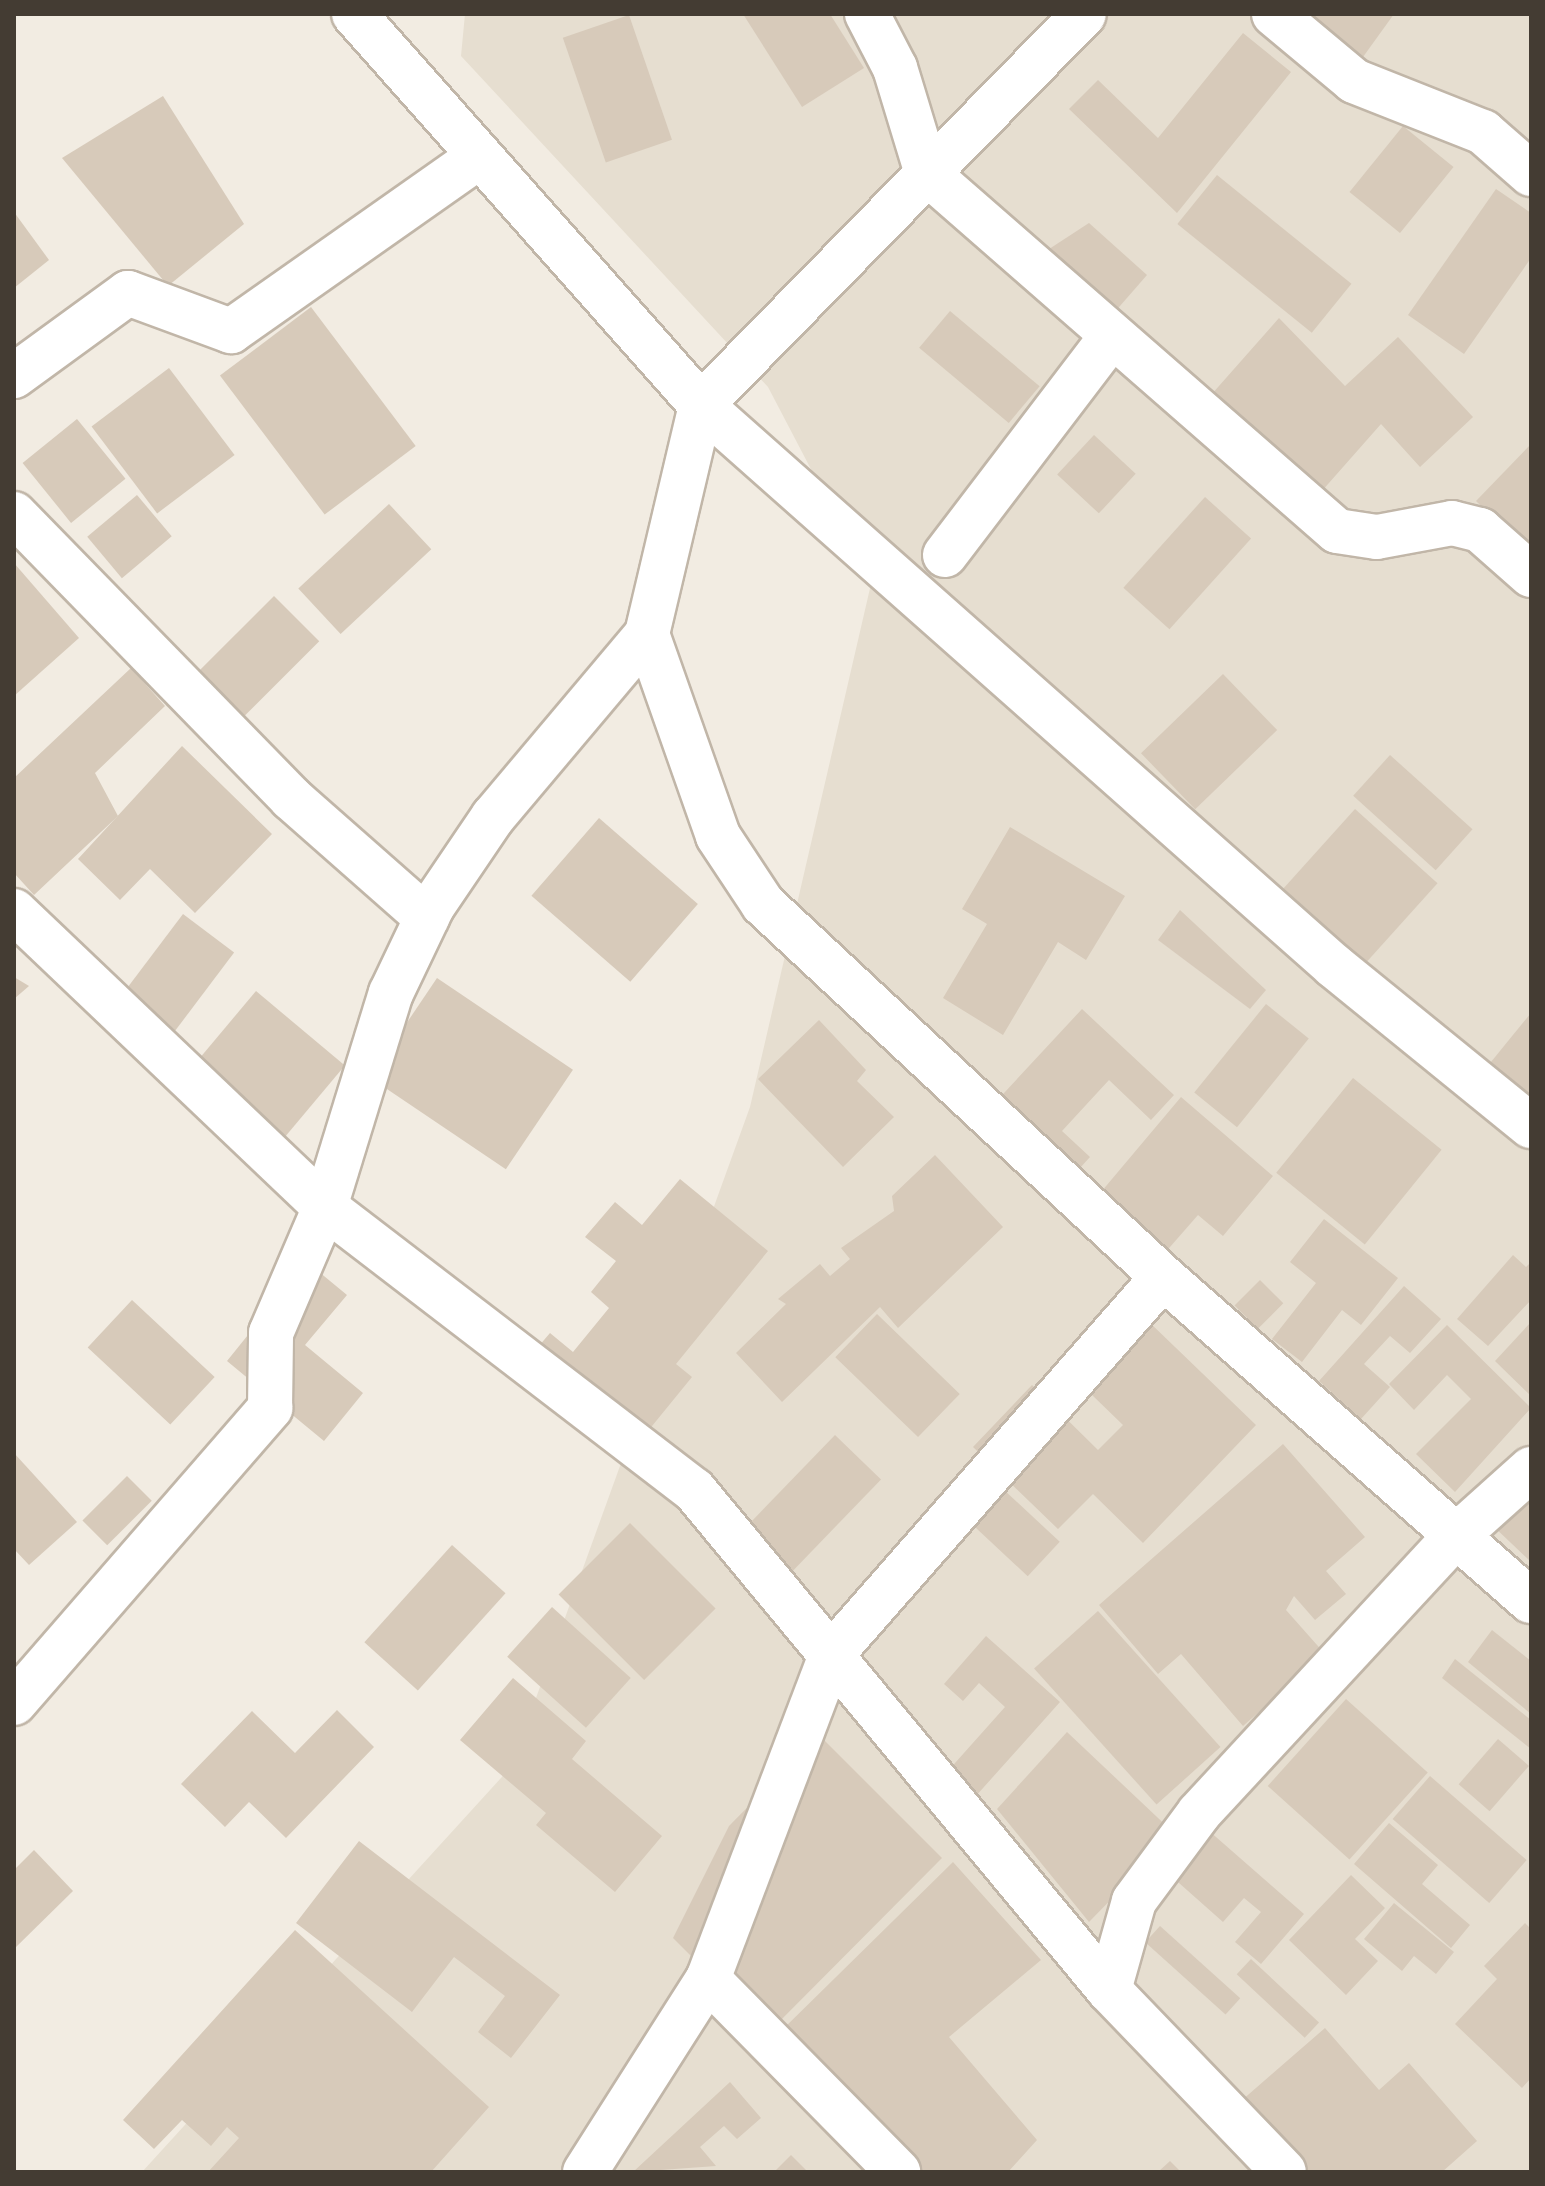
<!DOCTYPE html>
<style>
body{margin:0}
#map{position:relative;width:1545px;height:2186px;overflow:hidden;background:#f2ece2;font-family:"Source Sans 3",sans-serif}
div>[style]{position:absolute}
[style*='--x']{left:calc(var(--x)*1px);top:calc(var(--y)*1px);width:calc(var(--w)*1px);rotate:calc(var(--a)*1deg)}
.residential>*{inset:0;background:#e6ded0}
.building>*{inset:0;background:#d7caba;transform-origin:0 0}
.roads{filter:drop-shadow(2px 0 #c1b6a8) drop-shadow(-2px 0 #c1b6a8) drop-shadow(0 2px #c1b6a8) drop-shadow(0 -2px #c1b6a8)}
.minor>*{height:44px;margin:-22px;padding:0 22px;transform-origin:22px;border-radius:22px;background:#fff}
span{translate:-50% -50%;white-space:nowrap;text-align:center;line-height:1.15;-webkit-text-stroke:6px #fff;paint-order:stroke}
.frame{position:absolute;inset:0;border:16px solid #443c33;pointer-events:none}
</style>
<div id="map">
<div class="residential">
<div style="clip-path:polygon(465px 14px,1531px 14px,1531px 2172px,142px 2172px,511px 1767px,750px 1107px,871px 584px,768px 387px,461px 56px)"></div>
</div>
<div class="building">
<div style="clip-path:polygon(743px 14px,830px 14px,864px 68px,802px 107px)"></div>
<div style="clip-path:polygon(1305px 14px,1394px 14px,1363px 57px)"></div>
<div style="left:629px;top:15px;width:132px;height:70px;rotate:71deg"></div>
<div style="clip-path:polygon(1243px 33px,1291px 72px,1177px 213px,1069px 109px,1098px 80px,1158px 138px)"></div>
<div style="clip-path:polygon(163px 96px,244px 224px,168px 286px,62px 158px)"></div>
<div style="left:1403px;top:126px;width:65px;height:85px;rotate:39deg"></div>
<div style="left:1217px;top:175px;width:173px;height:63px;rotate:39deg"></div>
<div style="clip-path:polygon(1496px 189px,1531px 213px,1531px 258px,1464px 354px,1408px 315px)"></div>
<div style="clip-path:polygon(14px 212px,49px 260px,14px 288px)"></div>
<div style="clip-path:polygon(1089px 223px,1147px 275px,1113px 314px,1043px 253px)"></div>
<div style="left:311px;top:307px;width:174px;height:114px;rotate:53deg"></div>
<div style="left:950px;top:311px;width:117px;height:48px;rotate:40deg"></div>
<div style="clip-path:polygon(1279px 318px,1345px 386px,1398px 337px,1473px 417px,1420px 467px,1381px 424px,1321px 492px,1211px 395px)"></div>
<div style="left:169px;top:368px;width:109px;height:97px;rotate:53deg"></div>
<div style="left:77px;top:419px;width:77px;height:70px;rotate:51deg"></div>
<div style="left:1094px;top:435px;width:57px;height:54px;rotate:43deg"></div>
<div style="clip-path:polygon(1531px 444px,1531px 555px,1476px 501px)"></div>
<div style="left:137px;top:495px;width:54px;height:65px;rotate:50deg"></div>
<div style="left:1205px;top:497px;width:62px;height:122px;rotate:42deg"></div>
<div style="left:389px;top:504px;width:62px;height:124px;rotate:47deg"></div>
<div style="clip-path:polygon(14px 563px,79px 638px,14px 696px)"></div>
<div style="left:274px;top:596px;width:64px;height:120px;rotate:45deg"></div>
<div style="clip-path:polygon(131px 668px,165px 706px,95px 773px,118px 816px,34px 895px,14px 873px,14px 778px)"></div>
<div style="left:1223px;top:674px;width:78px;height:114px;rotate:46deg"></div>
<div style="clip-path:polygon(182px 746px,272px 834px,195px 913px,150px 869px,120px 900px,78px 859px)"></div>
<div style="left:1390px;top:755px;width:111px;height:55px;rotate:42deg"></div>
<div style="left:1355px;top:809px;width:111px;height:112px;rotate:42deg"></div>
<div style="left:599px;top:818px;width:131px;height:103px;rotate:41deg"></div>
<div style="clip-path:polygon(1010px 827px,1125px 896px,1086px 960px,1058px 942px,1003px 1035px,943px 998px,987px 924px,962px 909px)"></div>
<div style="clip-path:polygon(1180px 910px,1266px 990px,1250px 1009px,1158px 940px)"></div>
<div style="left:183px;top:914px;width:64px;height:115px;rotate:37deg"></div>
<div style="clip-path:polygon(14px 977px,29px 986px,14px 999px)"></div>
<div style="left:437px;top:978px;width:164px;height:120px;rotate:34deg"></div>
<div style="left:256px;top:991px;width:116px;height:106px;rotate:40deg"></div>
<div style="left:1266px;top:1004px;width:55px;height:114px;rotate:39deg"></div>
<div style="clip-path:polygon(1082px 1009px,1174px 1095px,1151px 1120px,1109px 1080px,1062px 1131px,1090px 1157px,1069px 1180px,991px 1107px)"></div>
<div style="clip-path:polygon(1531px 1013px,1531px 1113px,1482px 1073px)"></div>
<div style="clip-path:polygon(819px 1020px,866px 1070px,857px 1081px,894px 1117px,843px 1167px,758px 1079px)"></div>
<div style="left:1353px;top:1078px;width:114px;height:122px;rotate:39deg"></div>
<div style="clip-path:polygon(1181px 1097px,1273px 1176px,1223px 1236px,1198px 1215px,1163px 1255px,1096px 1198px)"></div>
<div style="clip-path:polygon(935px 1155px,1003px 1227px,898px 1328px,880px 1307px,782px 1402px,736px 1353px,786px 1304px,778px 1299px,820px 1264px,830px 1276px,850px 1259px,841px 1248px,894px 1211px,892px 1196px)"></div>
<div style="clip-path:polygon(680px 1179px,768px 1251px,676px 1364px,692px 1377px,639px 1442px,532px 1354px,550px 1333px,573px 1352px,609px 1308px,591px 1292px,616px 1261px,585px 1237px,615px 1202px,642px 1225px)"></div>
<div style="clip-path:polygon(1324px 1219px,1398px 1278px,1361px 1325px,1342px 1310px,1302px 1362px,1272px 1339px,1316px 1283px,1290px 1262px)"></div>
<div style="clip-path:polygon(1513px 1255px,1526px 1267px,1531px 1262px,1531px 1300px,1488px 1346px,1457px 1319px)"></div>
<div style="clip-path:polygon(307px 1262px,347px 1295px,305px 1345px,363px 1393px,324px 1441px,227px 1361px)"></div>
<div style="left:1260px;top:1280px;width:33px;height:36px;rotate:45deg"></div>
<div style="clip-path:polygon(1404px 1286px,1441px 1319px,1410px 1353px,1390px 1336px,1364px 1364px,1390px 1387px,1361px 1419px,1319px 1381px)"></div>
<div style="clip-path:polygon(1121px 1295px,1256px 1425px,1143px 1543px,1093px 1494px,1058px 1529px,973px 1447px,1032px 1385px,1098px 1450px,1123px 1425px,1058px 1362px)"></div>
<div style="left:132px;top:1300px;width:113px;height:65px;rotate:43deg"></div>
<div style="left:877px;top:1314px;width:115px;height:60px;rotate:44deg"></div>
<div style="clip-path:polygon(1531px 1322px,1531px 1396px,1495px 1361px)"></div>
<div style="clip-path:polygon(1447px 1325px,1531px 1408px,1455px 1492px,1416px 1454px,1471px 1399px,1447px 1375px,1414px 1410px,1389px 1384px)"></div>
<div style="left:835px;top:1435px;width:64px;height:133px;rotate:44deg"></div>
<div style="clip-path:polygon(1283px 1444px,1365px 1537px,1326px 1571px,1346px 1594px,1315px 1620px,1294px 1596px,1286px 1610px,1325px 1654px,1243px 1726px,1181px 1654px,1158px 1674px,1099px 1605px)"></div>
<div style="clip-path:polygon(14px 1453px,77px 1522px,29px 1565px,14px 1549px)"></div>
<div style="left:972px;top:1460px;width:120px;height:47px;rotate:43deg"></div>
<div style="left:127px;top:1476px;width:35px;height:63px;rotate:45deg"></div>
<div style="clip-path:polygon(1531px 1480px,1531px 1562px,1491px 1524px)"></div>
<div style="left:630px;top:1523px;width:121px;height:101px;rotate:45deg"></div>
<div style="left:452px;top:1545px;width:72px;height:131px;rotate:42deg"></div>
<div style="left:552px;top:1607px;width:106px;height:67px;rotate:42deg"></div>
<div style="left:1098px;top:1611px;width:183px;height:86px;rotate:48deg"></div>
<div style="clip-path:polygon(1492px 1630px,1531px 1661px,1531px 1714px,1468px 1662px)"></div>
<div style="clip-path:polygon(986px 1636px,1060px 1702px,975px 1797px,947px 1772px,1005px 1707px,979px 1683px,963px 1701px,944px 1684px)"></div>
<div style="clip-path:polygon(1455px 1659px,1531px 1720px,1531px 1749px,1442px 1678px)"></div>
<div style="clip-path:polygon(513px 1678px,586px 1741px,572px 1759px,662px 1836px,615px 1892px,536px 1825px,546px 1813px,460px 1740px)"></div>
<div style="left:1346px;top:1699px;width:110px;height:117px;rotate:42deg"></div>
<div style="clip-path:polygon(337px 1710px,374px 1747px,286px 1838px,249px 1802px,225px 1827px,181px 1784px,252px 1711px,295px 1753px)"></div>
<div style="clip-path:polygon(1067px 1732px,1175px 1834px,1089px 1922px,997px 1809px)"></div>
<div style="clip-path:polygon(819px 1735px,942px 1858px,768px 2033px,673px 1938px,729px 1826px)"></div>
<div style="left:1498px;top:1739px;width:41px;height:60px;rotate:41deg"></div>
<div style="left:1430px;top:1776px;width:128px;height:57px;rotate:41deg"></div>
<div style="clip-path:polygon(1389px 1823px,1438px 1865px,1422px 1884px,1470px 1925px,1451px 1948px,1354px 1864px)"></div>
<div style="clip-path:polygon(1208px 1830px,1304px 1914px,1261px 1964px,1235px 1942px,1261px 1912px,1244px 1898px,1223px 1922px,1170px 1875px)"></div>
<div style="clip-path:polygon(359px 1841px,560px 1995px,511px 2058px,478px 2032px,505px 1996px,454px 1957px,412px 2012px,296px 1923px)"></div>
<div style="clip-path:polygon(34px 1850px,73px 1891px,14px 1949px,14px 1870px)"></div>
<div style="clip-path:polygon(953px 1862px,1041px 1960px,949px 2037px,1037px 2140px,1008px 2172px,908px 2172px,777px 2035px)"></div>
<div style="clip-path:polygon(1351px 1875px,1385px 1908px,1355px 1939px,1378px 1961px,1346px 1995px,1289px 1940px)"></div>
<div style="clip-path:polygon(1394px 1903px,1454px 1952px,1436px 1974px,1414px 1956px,1402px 1971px,1364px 1939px)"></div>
<div style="clip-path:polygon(1525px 1923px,1531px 1929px,1531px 2078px,1522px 2088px,1455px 2024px,1497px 1979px,1484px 1966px)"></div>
<div style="left:1160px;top:1926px;width:108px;height:22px;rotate:42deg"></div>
<div style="clip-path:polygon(295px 1930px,489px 2107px,431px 2172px,208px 2172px,239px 2138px,227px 2127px,211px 2146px,182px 2120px,154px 2149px,123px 2120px)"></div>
<div style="left:1251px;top:1959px;width:93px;height:21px;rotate:43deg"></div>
<div style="clip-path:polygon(1325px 2028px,1379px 2090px,1409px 2063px,1477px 2141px,1442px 2172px,1261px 2172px,1218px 2121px)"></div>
<div style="clip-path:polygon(730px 2082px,761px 2118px,737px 2139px,724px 2126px,700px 2147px,716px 2166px,633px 2172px)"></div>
<div style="clip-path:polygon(791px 2155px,808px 2172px,774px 2172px)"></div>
<div style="clip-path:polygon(1170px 2161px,1181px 2172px,1158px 2172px)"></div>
</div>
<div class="roads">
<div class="minor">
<div style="--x:354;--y:14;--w:523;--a:48.41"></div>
<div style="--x:701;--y:405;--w:846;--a:41.55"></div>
<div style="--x:1334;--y:966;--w:254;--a:39.1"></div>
<div style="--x:867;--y:14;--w:61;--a:62.6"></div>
<div style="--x:895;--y:68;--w:110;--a:73.1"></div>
<div style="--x:927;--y:173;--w:544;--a:41.13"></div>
<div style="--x:1337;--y:531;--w:40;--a:8.5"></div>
<div style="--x:1377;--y:537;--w:76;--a:-10.6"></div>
<div style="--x:1452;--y:523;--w:29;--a:14"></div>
<div style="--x:1480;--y:530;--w:68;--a:41.4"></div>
<div style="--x:1274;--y:14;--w:104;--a:39.9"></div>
<div style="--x:1354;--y:81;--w:139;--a:21.6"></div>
<div style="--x:1483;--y:132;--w:64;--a:41.2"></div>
<div style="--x:14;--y:376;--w:141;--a:-36.1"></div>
<div style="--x:128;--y:293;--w:110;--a:20.3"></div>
<div style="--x:231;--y:331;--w:304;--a:-35.1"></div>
<div style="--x:14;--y:514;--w:397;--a:45.7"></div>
<div style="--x:291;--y:798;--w:181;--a:41.4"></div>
<div style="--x:945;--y:555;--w:274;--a:-52.7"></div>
<div style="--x:647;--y:634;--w:214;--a:70.6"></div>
<div style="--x:718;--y:836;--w:82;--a:56.5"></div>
<div style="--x:763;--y:904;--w:547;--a:43"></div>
<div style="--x:1163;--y:1277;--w:490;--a:41.4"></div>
<div style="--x:14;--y:911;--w:429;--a:43.6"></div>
<div style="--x:325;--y:1207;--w:465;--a:37.5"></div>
<div style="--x:694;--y:1490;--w:650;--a:50.31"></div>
<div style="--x:1109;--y:1990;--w:252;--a:46.1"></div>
<div style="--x:14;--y:1703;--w:391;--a:-49"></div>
<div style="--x:270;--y:1408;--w:75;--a:-89.2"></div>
<div style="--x:271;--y:1333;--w:137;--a:-66.8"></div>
<div style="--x:325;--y:1207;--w:224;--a:-72.9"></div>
<div style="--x:391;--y:993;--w:95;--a:-64.5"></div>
<div style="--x:432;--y:907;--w:109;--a:-55.9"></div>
<div style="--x:493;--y:817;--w:239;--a:-49.9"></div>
<div style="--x:647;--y:634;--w:235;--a:-76.7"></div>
<div style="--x:701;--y:405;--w:547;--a:-45.59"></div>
<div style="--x:708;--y:1979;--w:271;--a:45.4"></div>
<div style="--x:1109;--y:1990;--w:92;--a:-74.3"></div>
<div style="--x:1134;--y:1901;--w:109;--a:-53.5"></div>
<div style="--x:1199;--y:1813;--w:374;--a:-47.2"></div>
<div style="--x:1453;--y:1539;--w:105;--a:-41.9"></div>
<div style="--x:585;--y:2172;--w:229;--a:-57.5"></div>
<div style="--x:708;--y:1979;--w:347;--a:-69.2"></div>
<div style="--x:831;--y:1655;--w:503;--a:-48.71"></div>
</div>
</div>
<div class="frame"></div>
</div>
